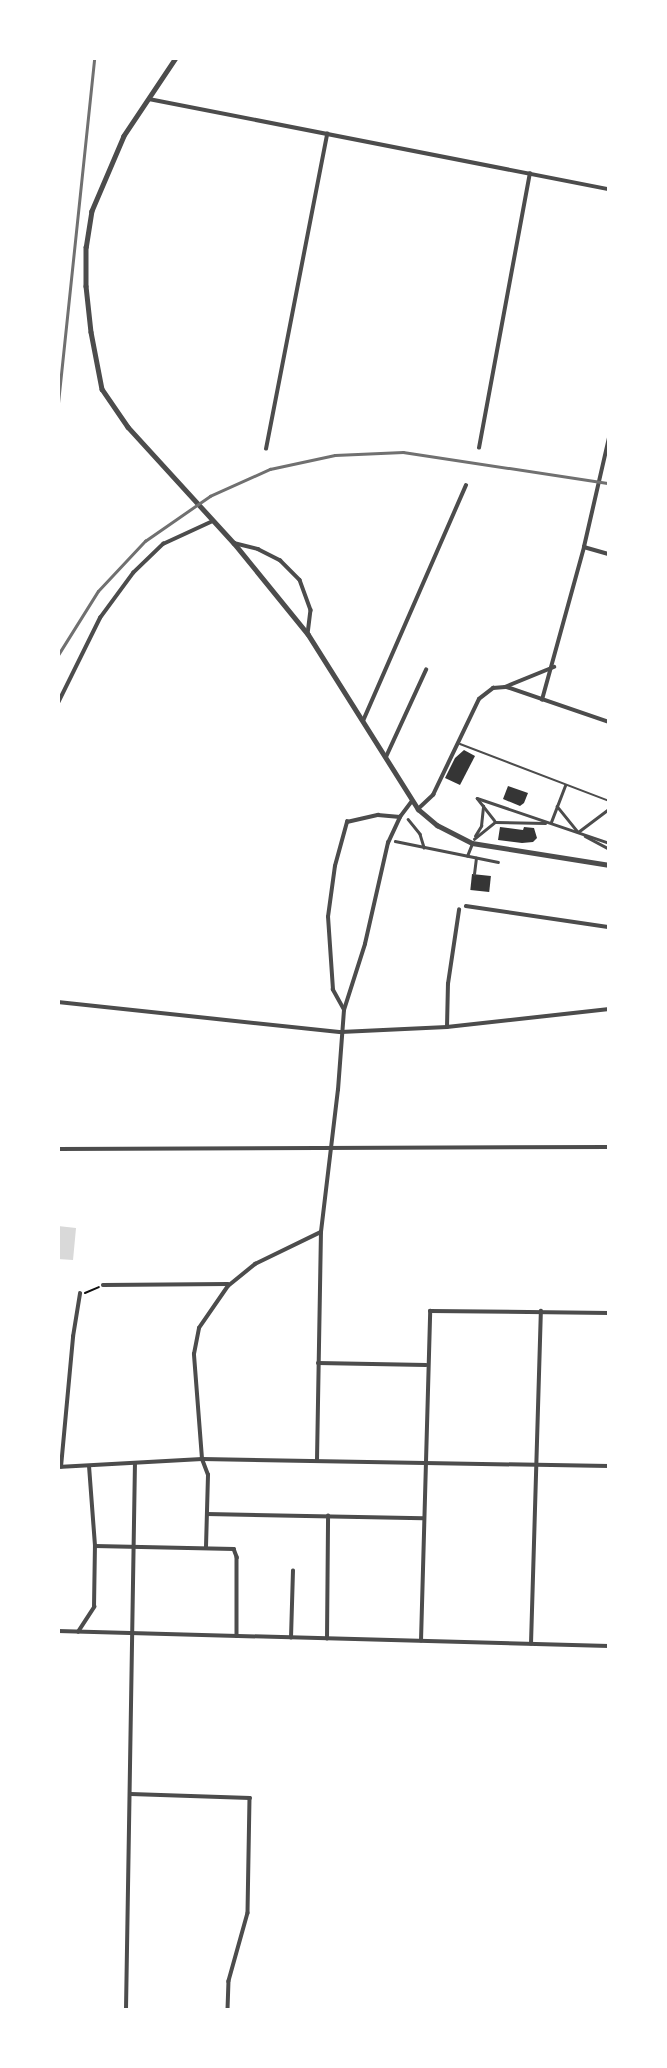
<!DOCTYPE html>
<style>
body{margin:0}
#map{position:relative;width:667px;height:2068px;overflow:hidden;background:#fff;font-family:"Source Sans 3",sans-serif}
div>[style]{position:absolute}
[style*='--x']{left:calc(var(--x)*1px);top:calc(var(--y)*1px);width:calc(var(--w)*1px);rotate:calc(var(--a)*1deg)}
.water>*{inset:0;background:#d9d9d9}
.building>*{inset:0;background:#353535;transform-origin:0 0}
.path>*{height:2px;margin:-1px;padding:0 1px;transform-origin:1px;border-radius:1px;background:#111}
.service>*{height:2px;margin:-1px;padding:0 1px;transform-origin:1px;border-radius:1px;background:#4c4c4c}
.pedestrian>*{height:2.5px;margin:-1.25px;padding:0 1.25px;transform-origin:1.25px;border-radius:1.25px;background:#4c4c4c}
.minor>*{height:3.5px;margin:-1.75px;padding:0 1.75px;transform-origin:1.75px;border-radius:1.75px;background:#4c4c4c}
.tertiary>*{height:4.5px;margin:-2.25px;padding:0 2.25px;transform-origin:2.25px;border-radius:2.25px;background:#4c4c4c}
.rail>*{height:2.5px;margin:-1.25px;padding:0 1.25px;transform-origin:1.25px;border-radius:1.25px;background:#707070}
span{translate:-50% -50%;white-space:nowrap;text-align:center;line-height:1.15;-webkit-text-stroke:7px #fff;paint-order:stroke}
.frame{position:absolute;inset:0;border:60px solid #fff;pointer-events:none}
</style>
<div id="map">
<div class="water">
<div style="clip-path:polygon(58px 1226px,76px 1228px,73px 1260px,58px 1259px)"></div>
</div>
<div class="building">
<div style="clip-path:polygon(464px 750px,475px 756px,460px 785px,445px 778px,455px 758px)"></div>
<div style="clip-path:polygon(508px 786px,528px 793px,524px 803px,520px 806px,503px 799px)"></div>
<div style="clip-path:polygon(500px 827px,523px 830px,524px 827px,534px 828px,537px 838px,533px 842px,522px 843px,498px 840px)"></div>
<div style="left:472px;top:874px;width:19px;height:16px;rotate:6deg"></div>
</div>
<div class="path">
<div style="--x:85;--y:1293;--w:15;--a:-23"></div>
</div>
<div class="service">
<div style="--x:460;--y:744;--w:160;--a:20.9"></div>
</div>
<div class="pedestrian">
<div style="--x:477;--y:798;--w:139;--a:18.8"></div>
<div style="--x:477;--y:798;--w:28;--a:52"></div>
<div style="--x:557;--y:806;--w:32;--a:51"></div>
<div style="--x:408;--y:819;--w:19;--a:51"></div>
<div style="--x:420;--y:834;--w:14;--a:73"></div>
<div style="--x:551;--y:822;--w:39;--a:-69"></div>
<div style="--x:578;--y:832;--w:39;--a:-37"></div>
<div style="--x:475;--y:836;--w:12;--a:-59"></div>
<div style="--x:481;--y:826;--w:20;--a:-84"></div>
<div style="--x:585;--y:836;--w:27;--a:28"></div>
<div style="--x:474;--y:839;--w:27;--a:-39"></div>
<div style="--x:495;--y:822;--w:50;--a:1.1"></div>
<div style="--x:395;--y:841;--w:105;--a:11.5"></div>
<div style="--x:467;--y:856;--w:11;--a:-68"></div>
<div style="--x:474;--y:874;--w:16;--a:-83"></div>
</div>
<div class="minor">
<div style="--x:149;--y:99;--w:469;--a:11.1"></div>
<div style="--x:479;--y:448;--w:279;--a:-79.5"></div>
<div style="--x:266;--y:449;--w:321;--a:-79"></div>
<div style="--x:234;--y:543;--w:25;--a:14"></div>
<div style="--x:258;--y:549;--w:25;--a:27"></div>
<div style="--x:280;--y:560;--w:28;--a:45"></div>
<div style="--x:300;--y:580;--w:32;--a:70"></div>
<div style="--x:311;--y:610;--w:24;--a:97"></div>
<div style="--x:584;--y:547;--w:26;--a:16"></div>
<div style="--x:507;--y:687;--w:108;--a:18.9"></div>
<div style="--x:542;--y:700;--w:159;--a:-74.6"></div>
<div style="--x:584;--y:547;--w:112;--a:-77.1"></div>
<div style="--x:58;--y:703;--w:95;--a:-63.7"></div>
<div style="--x:100;--y:618;--w:56;--a:-53.7"></div>
<div style="--x:133;--y:573;--w:42;--a:-44"></div>
<div style="--x:163;--y:544;--w:55;--a:-24.7"></div>
<div style="--x:363;--y:721;--w:257;--a:-66.4"></div>
<div style="--x:386;--y:757;--w:96;--a:-65.3"></div>
<div style="--x:418;--y:809;--w:21;--a:-43"></div>
<div style="--x:433;--y:795;--w:106;--a:-64.4"></div>
<div style="--x:479;--y:699;--w:18;--a:-38"></div>
<div style="--x:493;--y:688;--w:12;--a:-5"></div>
<div style="--x:505;--y:687;--w:53;--a:-22.2"></div>
<div style="--x:466;--y:906;--w:145;--a:8.4"></div>
<div style="--x:58;--y:1002;--w:285;--a:6.1"></div>
<div style="--x:341;--y:1032;--w:106;--a:-2.7"></div>
<div style="--x:447;--y:1027;--w:163;--a:-6.3"></div>
<div style="--x:344;--y:1010;--w:23;--a:-119"></div>
<div style="--x:333;--y:990;--w:73;--a:-93.9"></div>
<div style="--x:328;--y:917;--w:51;--a:-82.2"></div>
<div style="--x:335;--y:866;--w:46;--a:-74.7"></div>
<div style="--x:347;--y:822;--w:32;--a:-13"></div>
<div style="--x:378;--y:815;--w:22;--a:5"></div>
<div style="--x:447;--y:1027;--w:43;--a:-88.7"></div>
<div style="--x:448;--y:984;--w:75;--a:-81.5"></div>
<div style="--x:58;--y:1149;--w:551;--a:-0.21"></div>
<div style="--x:103;--y:1285;--w:125;--a:-0.5"></div>
<div style="--x:318;--y:1363;--w:108;--a:1.1"></div>
<div style="--x:317;--y:1460;--w:228;--a:-89"></div>
<div style="--x:321;--y:1232;--w:143;--a:-83.2"></div>
<div style="--x:338;--y:1090;--w:80;--a:-85.7"></div>
<div style="--x:344;--y:1010;--w:69;--a:-72.3"></div>
<div style="--x:365;--y:944;--w:104;--a:-77.2"></div>
<div style="--x:388;--y:843;--w:29;--a:-65"></div>
<div style="--x:400;--y:817;--w:20;--a:-53"></div>
<div style="--x:58;--y:1467;--w:144;--a:-3.2"></div>
<div style="--x:202;--y:1459;--w:407;--a:1"></div>
<div style="--x:61;--y:1467;--w:131;--a:-84.7"></div>
<div style="--x:73;--y:1337;--w:44;--a:-80.8"></div>
<div style="--x:207;--y:1514;--w:216;--a:1.1"></div>
<div style="--x:95;--y:1546;--w:139;--a:1.2"></div>
<div style="--x:234;--y:1549;--w:9;--a:69"></div>
<div style="--x:237;--y:1557;--w:79;--a:90"></div>
<div style="--x:206;--y:1547;--w:72;--a:-88.4"></div>
<div style="--x:208;--y:1475;--w:17;--a:-111"></div>
<div style="--x:202;--y:1459;--w:105;--a:-94.4"></div>
<div style="--x:194;--y:1354;--w:26;--a:-79"></div>
<div style="--x:199;--y:1328;--w:51;--a:-55.4"></div>
<div style="--x:228;--y:1286;--w:35;--a:-39"></div>
<div style="--x:255;--y:1264;--w:73;--a:-25.9"></div>
<div style="--x:58;--y:1631;--w:551;--a:1.56"></div>
<div style="--x:78;--y:1632;--w:30;--a:-57"></div>
<div style="--x:94;--y:1607;--w:61;--a:-89.1"></div>
<div style="--x:95;--y:1546;--w:79;--a:-94.3"></div>
<div style="--x:291;--y:1638;--w:67;--a:-88.3"></div>
<div style="--x:327;--y:1639;--w:123;--a:-89.5"></div>
<div style="--x:421;--y:1641;--w:330;--a:-88.4"></div>
<div style="--x:430;--y:1311;--w:179;--a:0.6"></div>
<div style="--x:531;--y:1644;--w:333;--a:-88.3"></div>
<div style="--x:131;--y:1794;--w:119;--a:1.9"></div>
<div style="--x:250;--y:1798;--w:115;--a:91"></div>
<div style="--x:248;--y:1913;--w:71;--a:105.6"></div>
<div style="--x:229;--y:1981;--w:29;--a:92"></div>
<div style="--x:126;--y:2010;--w:546;--a:-89.06"></div>
</div>
<div class="tertiary">
<div style="--x:176;--y:58;--w:94;--a:123.7"></div>
<div style="--x:124;--y:136;--w:82;--a:113.1"></div>
<div style="--x:92;--y:211;--w:36;--a:99"></div>
<div style="--x:86;--y:247;--w:39;--a:90"></div>
<div style="--x:86;--y:286;--w:46;--a:83.8"></div>
<div style="--x:91;--y:332;--w:58;--a:79.1"></div>
<div style="--x:102;--y:389;--w:46;--a:55.6"></div>
<div style="--x:128;--y:427;--w:157;--a:47.6"></div>
<div style="--x:234;--y:543;--w:117;--a:50.9"></div>
<div style="--x:308;--y:634;--w:207;--a:57.8"></div>
<div style="--x:418;--y:809;--w:25;--a:40"></div>
<div style="--x:437;--y:825;--w:39;--a:27"></div>
<div style="--x:472;--y:843;--w:139;--a:9.1"></div>
</div>
<div class="rail">
<div style="--x:58;--y:403;--w:347;--a:-84"></div>
<div style="--x:58;--y:655;--w:75;--a:-58"></div>
<div style="--x:98;--y:591;--w:69;--a:-46.8"></div>
<div style="--x:145;--y:541;--w:79;--a:-34.7"></div>
<div style="--x:210;--y:496;--w:66;--a:-24.2"></div>
<div style="--x:270;--y:469;--w:66;--a:-12.2"></div>
<div style="--x:335;--y:455;--w:68;--a:-2.5"></div>
<div style="--x:403;--y:452;--w:208;--a:8.6"></div>
</div>
<div class="frame"></div>
</div>
